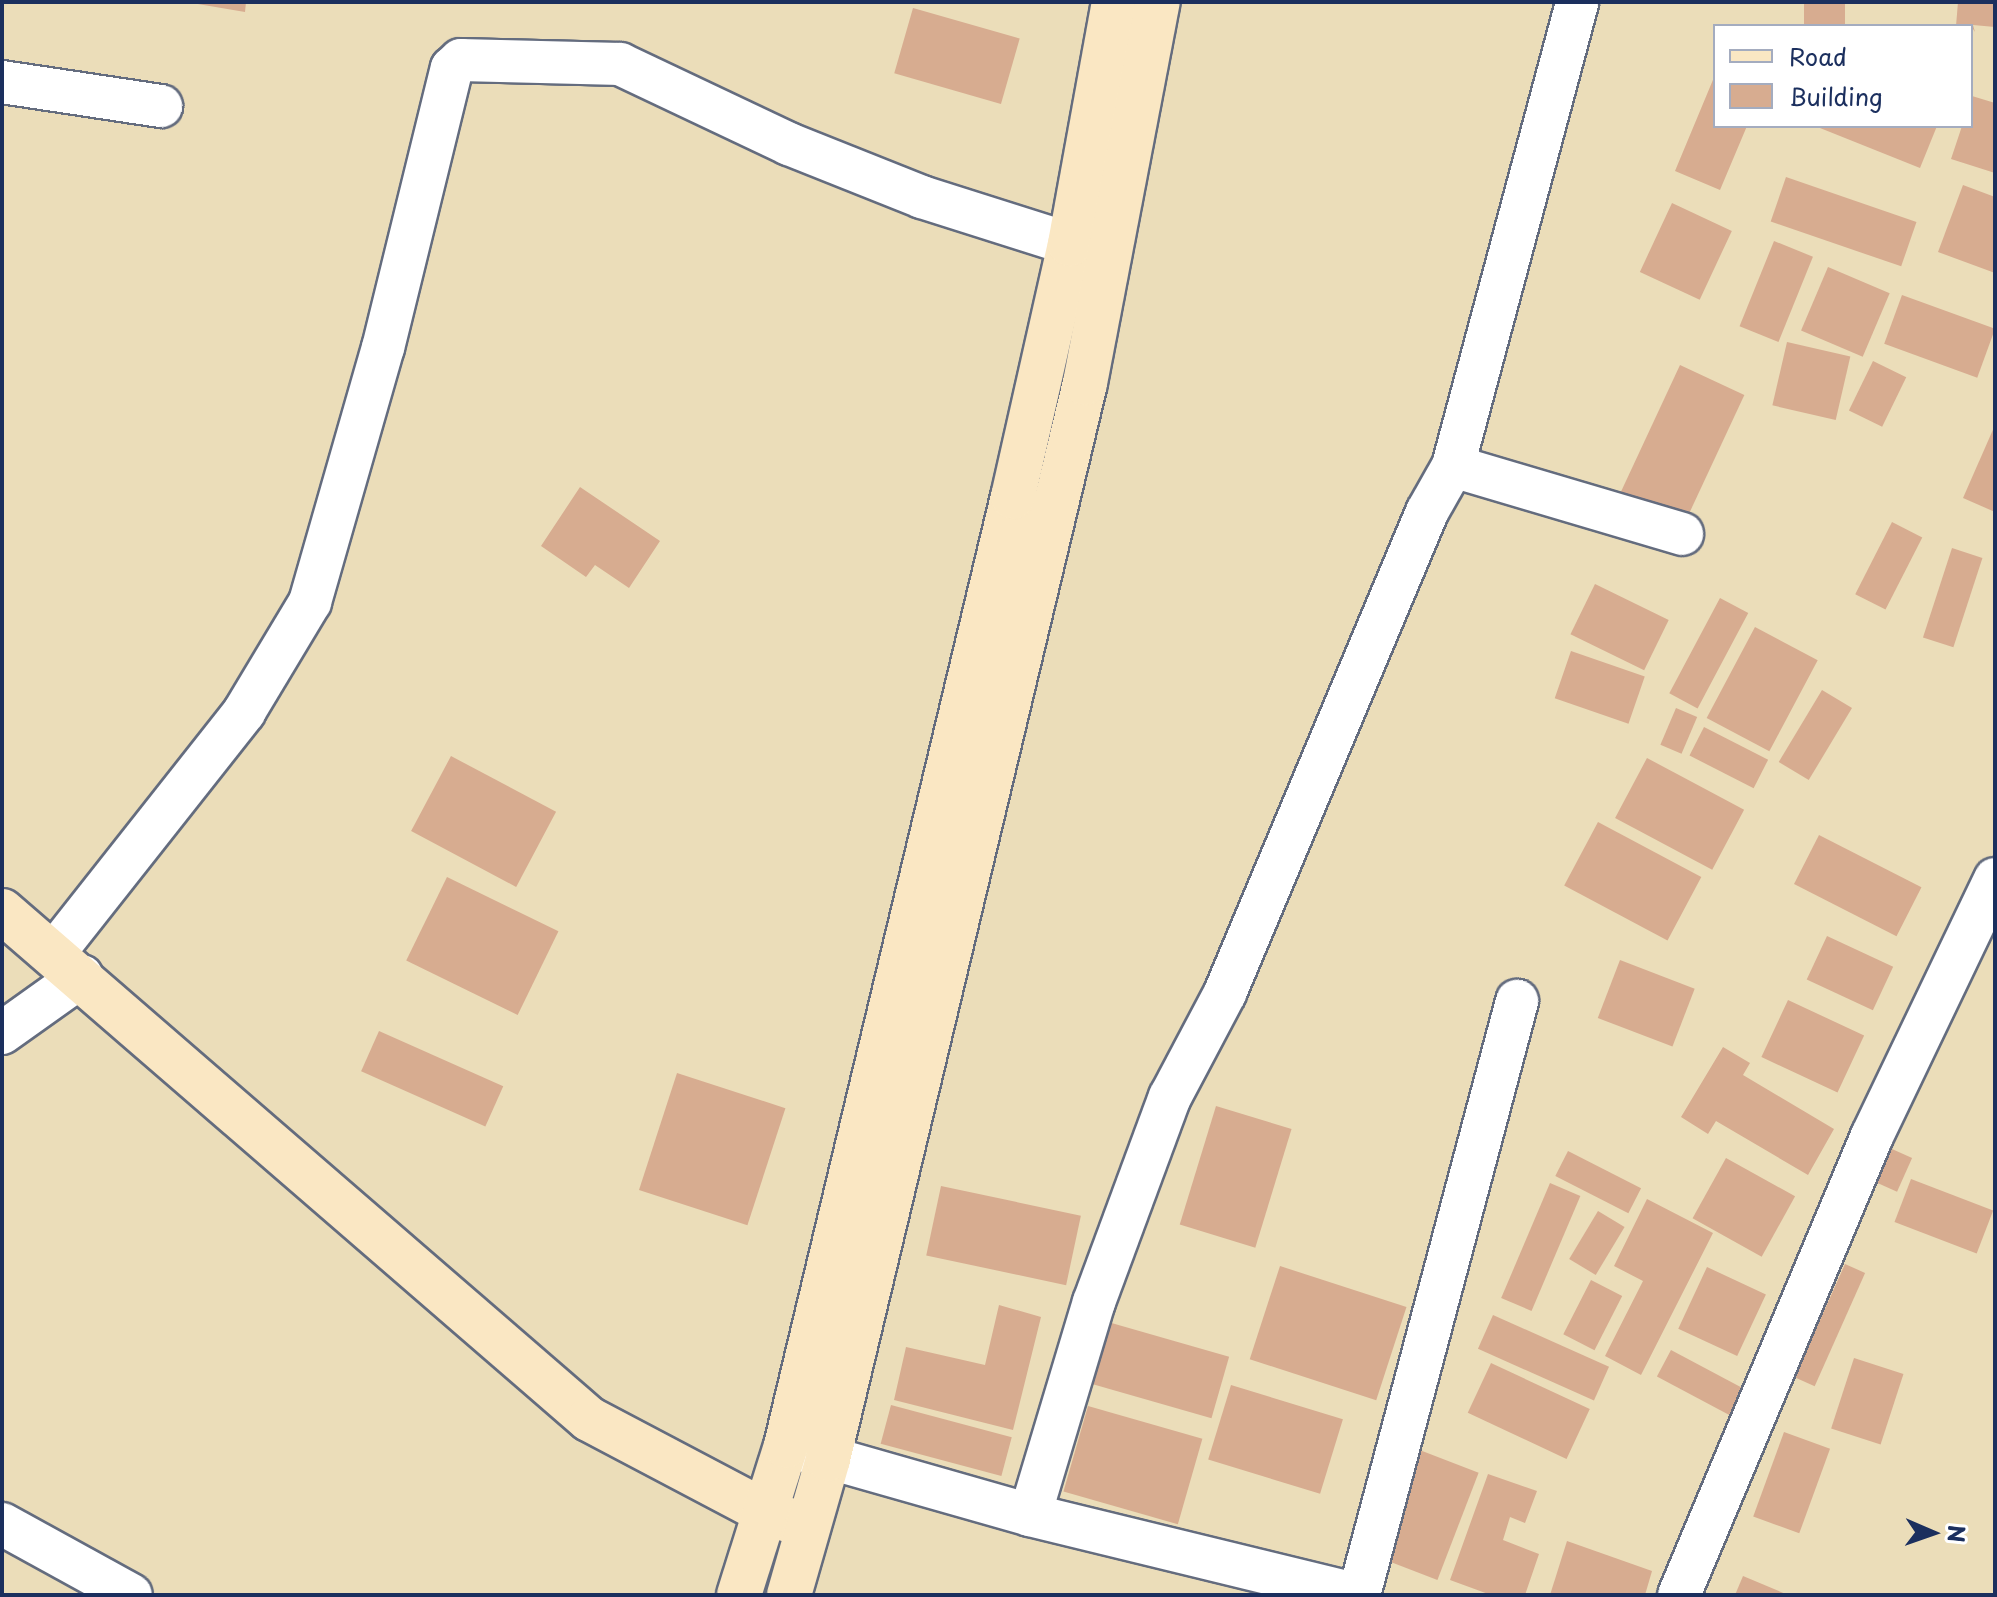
<!DOCTYPE html>
<style>
body{margin:0}
#map{position:relative;width:1997px;height:1597px;overflow:hidden;background:#ebddb9;font-family:"Playpen Sans",sans-serif}
div>[style]{position:absolute}
[style*='--x']{left:calc(var(--x)*1px);top:calc(var(--y)*1px);width:calc(var(--w)*1px);rotate:calc(var(--a)*1deg)}
.building>*{inset:0;background:#d7ac90;transform-origin:0 0}
.roads{filter:drop-shadow(2px 0 #646c7e) drop-shadow(-2px 0 #646c7e) drop-shadow(0 2px #646c7e) drop-shadow(0 -2px #646c7e)}
.street>*{height:42px;margin:-21px;padding:0 21px;transform-origin:21px;border-radius:21px;background:#fff}
.secondary>*{height:44px;margin:-22px;padding:0 22px;transform-origin:22px;border-radius:22px;background:#fae7c3}
span{translate:-50% -50%;white-space:nowrap;text-align:center;line-height:1.15;-webkit-text-stroke:7px #fff;paint-order:stroke}
.frame{position:absolute;inset:0;border:4px solid #1b2f5e;pointer-events:none}
.legend{position:absolute;left:1713px;top:24px;width:260px;height:104px;box-sizing:border-box;background:#fff;border:2px solid #a4acbf;margin:0;padding:10px 14px;list-style:none;font-size:24px;color:#1b2f5e}
.legend li{display:flex;align-items:center;gap:16px;height:40px}
.legend b{width:40px;border:2px solid #a4acbf}
.north{position:absolute;left:1893px;top:1493px;width:80px;height:80px;-webkit-text-stroke:6px #fff;paint-order:stroke;rotate:92deg;font-size:22px;font-weight:700;line-height:32px;text-align:center;color:#1b2f5e}
.north::after{content:'';display:block;margin:auto;width:28px;height:36px;background:#1b2f5e;clip-path:polygon(50% 0,100% 100%,50% 72%,0 100%)}
</style>
<div id="map">
<div class="building">
<div style="clip-path:polygon(186px 2px,246px 2px,245px 12px)"></div>
<div style="left:1804px;top:2px;width:41px;height:24px"></div>
<div style="clip-path:polygon(1958px 2px,1995px 2px,1995px 27px,1973px 25px,1975px 32px,1971px 26px,1956px 26px)"></div>
<div style="left:913px;top:8px;width:111px;height:68px;rotate:16deg"></div>
<div style="clip-path:polygon(1715px 75px,1715px 126px,1747px 126px,1720px 190px,1675px 171px)"></div>
<div style="clip-path:polygon(1972px 96px,1995px 103px,1995px 173px,1951px 159px,1962px 126px,1971px 126px)"></div>
<div style="clip-path:polygon(1815px 126px,1937px 126px,1920px 168px)"></div>
<div style="left:1786px;top:177px;width:138px;height:47px;rotate:19deg"></div>
<div style="clip-path:polygon(1963px 185px,1995px 197px,1995px 273px,1938px 252px)"></div>
<div style="left:1672px;top:203px;width:66px;height:76px;rotate:25deg"></div>
<div style="left:1774px;top:241px;width:42px;height:92px;rotate:22deg"></div>
<div style="left:1828px;top:267px;width:67px;height:69px;rotate:23deg"></div>
<div style="left:1902px;top:295px;width:99px;height:52px;rotate:20deg"></div>
<div style="left:1787px;top:342px;width:65px;height:65px;rotate:13deg"></div>
<div style="left:1873px;top:361px;width:37px;height:55px;rotate:26deg"></div>
<div style="left:1680px;top:365px;width:71px;height:140px;rotate:25deg"></div>
<div style="clip-path:polygon(1995px 425px,1995px 512px,1963px 498px)"></div>
<div style="clip-path:polygon(580px 487px,660px 541px,629px 588px,595px 565px,586px 577px,541px 546px)"></div>
<div style="left:1892px;top:522px;width:34px;height:81px;rotate:27deg"></div>
<div style="left:1952px;top:548px;width:32px;height:94px;rotate:18deg"></div>
<div style="left:1595px;top:584px;width:82px;height:56px;rotate:26deg"></div>
<div style="left:1720px;top:598px;width:32px;height:108px;rotate:28deg"></div>
<div style="left:1755px;top:627px;width:71px;height:103px;rotate:28deg"></div>
<div style="left:1571px;top:651px;width:78px;height:50px;rotate:19deg"></div>
<div style="left:1822px;top:690px;width:35px;height:84px;rotate:31deg"></div>
<div style="left:1676px;top:708px;width:23px;height:40px;rotate:23deg"></div>
<div style="left:1704px;top:727px;width:72px;height:32px;rotate:27deg"></div>
<div style="left:451px;top:756px;width:119px;height:85px;rotate:28deg"></div>
<div style="left:1647px;top:758px;width:110px;height:68px;rotate:28deg"></div>
<div style="left:1598px;top:822px;width:117px;height:72px;rotate:28deg"></div>
<div style="left:1819px;top:835px;width:115px;height:55px;rotate:27deg"></div>
<div style="left:447px;top:877px;width:124px;height:93px;rotate:26deg"></div>
<div style="left:1827px;top:936px;width:73px;height:48px;rotate:25deg"></div>
<div style="left:1620px;top:960px;width:80px;height:62px;rotate:21deg"></div>
<div style="left:1788px;top:1000px;width:84px;height:63px;rotate:25deg"></div>
<div style="left:379px;top:1031px;width:136px;height:44px;rotate:24deg"></div>
<div style="clip-path:polygon(1723px 1047px,1750px 1063px,1743px 1075px,1834px 1129px,1808px 1175px,1716px 1121px,1708px 1134px,1681px 1117px)"></div>
<div style="left:677px;top:1073px;width:114px;height:123px;rotate:18deg"></div>
<div style="left:1216px;top:1106px;width:79px;height:124px;rotate:17deg"></div>
<div style="left:1892px;top:1149px;width:22px;height:37px;rotate:24deg"></div>
<div style="left:1568px;top:1151px;width:82px;height:28px;rotate:27deg"></div>
<div style="left:1726px;top:1158px;width:79px;height:69px;rotate:29deg"></div>
<div style="left:1911px;top:1179px;width:88px;height:46px;rotate:21deg"></div>
<div style="left:1550px;top:1183px;width:33px;height:125px;rotate:23deg"></div>
<div style="left:941px;top:1186px;width:143px;height:71px;rotate:12deg"></div>
<div style="clip-path:polygon(1647px 1199px,1713px 1233px,1641px 1375px,1605px 1356px,1643px 1281px,1614px 1266px)"></div>
<div style="left:1598px;top:1211px;width:31px;height:56px;rotate:31deg"></div>
<div style="left:1845px;top:1264px;width:22px;height:124px;rotate:24deg"></div>
<div style="left:1280px;top:1266px;width:133px;height:98px;rotate:18deg"></div>
<div style="left:1707px;top:1267px;width:65px;height:68px;rotate:25deg"></div>
<div style="left:1591px;top:1280px;width:35px;height:61px;rotate:27deg"></div>
<div style="clip-path:polygon(999px 1305px,1041px 1317px,1013px 1430px,894px 1400px,906px 1347px,985px 1365px)"></div>
<div style="left:1493px;top:1315px;width:127px;height:37px;rotate:24deg"></div>
<div style="left:1108px;top:1322px;width:126px;height:64px;rotate:16deg"></div>
<div style="left:1671px;top:1350px;width:82px;height:30px;rotate:28deg"></div>
<div style="left:1854px;top:1358px;width:52px;height:74px;rotate:18deg"></div>
<div style="left:1491px;top:1363px;width:109px;height:55px;rotate:25deg"></div>
<div style="left:1231px;top:1385px;width:117px;height:78px;rotate:17deg"></div>
<div style="left:891px;top:1405px;width:125px;height:40px;rotate:15deg"></div>
<div style="left:1088px;top:1406px;width:119px;height:89px;rotate:16deg"></div>
<div style="left:1784px;top:1432px;width:49px;height:90px;rotate:20deg"></div>
<div style="left:1417px;top:1449px;width:66px;height:115px;rotate:21deg"></div>
<div style="clip-path:polygon(1488px 1474px,1537px 1491px,1525px 1523px,1510px 1517px,1503px 1540px,1539px 1554px,1525px 1595px,1491px 1595px,1450px 1580px)"></div>
<div style="clip-path:polygon(1567px 1541px,1652px 1571px,1645px 1595px,1550px 1595px)"></div>
<div style="clip-path:polygon(1743px 1576px,1788px 1595px,1735px 1595px)"></div>
</div>
<div class="roads">
<div class="street">
<div style="--x:2;--y:82;--w:161;--a:8.6"></div>
<div style="--x:1453;--y:466;--w:239;--a:16.5"></div>
<div style="--x:54;--y:953;--w:307;--a:-51.7"></div>
<div style="--x:244;--y:712;--w:128;--a:-59"></div>
<div style="--x:310;--y:602;--w:264;--a:-74"></div>
<div style="--x:383;--y:348;--w:288;--a:-76.2"></div>
<div style="--x:452;--y:68;--w:12;--a:-42"></div>
<div style="--x:461;--y:60;--w:159;--a:1.4"></div>
<div style="--x:620;--y:64;--w:187;--a:25.3"></div>
<div style="--x:789;--y:144;--w:143;--a:21.7"></div>
<div style="--x:922;--y:197;--w:155;--a:17.6"></div>
<div style="--x:2;--y:1033;--w:98;--a:-35.5"></div>
<div style="--x:795;--y:1448;--w:244;--a:15.9"></div>
<div style="--x:1030;--y:1515;--w:338;--a:13.7"></div>
<div style="--x:1030;--y:1515;--w:222;--a:-73.3"></div>
<div style="--x:1094;--y:1302;--w:219;--a:-69.7"></div>
<div style="--x:1170;--y:1097;--w:118;--a:-62.1"></div>
<div style="--x:1225;--y:993;--w:522;--a:-67.22"></div>
<div style="--x:1427;--y:512;--w:53;--a:-60.5"></div>
<div style="--x:1453;--y:466;--w:480;--a:-75"></div>
<div style="--x:2;--y:1524;--w:147;--a:28.8"></div>
<div style="--x:1359;--y:1595;--w:615;--a:-75.1"></div>
<div style="--x:1679;--y:1595;--w:498;--a:-67.2"></div>
<div style="--x:1872;--y:1136;--w:285;--a:-64.4"></div>
</div>
<div class="secondary">
<div style="--x:2;--y:911;--w:776;--a:40.87"></div>
<div style="--x:589;--y:1419;--w:201;--a:27.8"></div>
<div style="--x:767;--y:1513;--w:29;--a:18"></div>
<div style="--x:739;--y:1595;--w:156;--a:-72.5"></div>
<div style="--x:786;--y:1446;--w:976;--a:-76.55"></div>
<div style="--x:1013;--y:497;--w:259;--a:-77.3"></div>
<div style="--x:1070;--y:244;--w:246;--a:-79.7"></div>
<div style="--x:789;--y:1595;--w:141;--a:-74"></div>
<div style="--x:828;--y:1459;--w:1106;--a:-76.57"></div>
<div style="--x:1085;--y:383;--w:388;--a:-79.2"></div>
</div>
</div>
<div class="frame"></div>
<ul class="legend">
<li><b style="height:10px;background:#fae7c3"></b>Road</li>
<li><b style="height:22px;background:#d7ac90"></b>Building</li>
</ul>
<div class="north">N</div>
</div>
